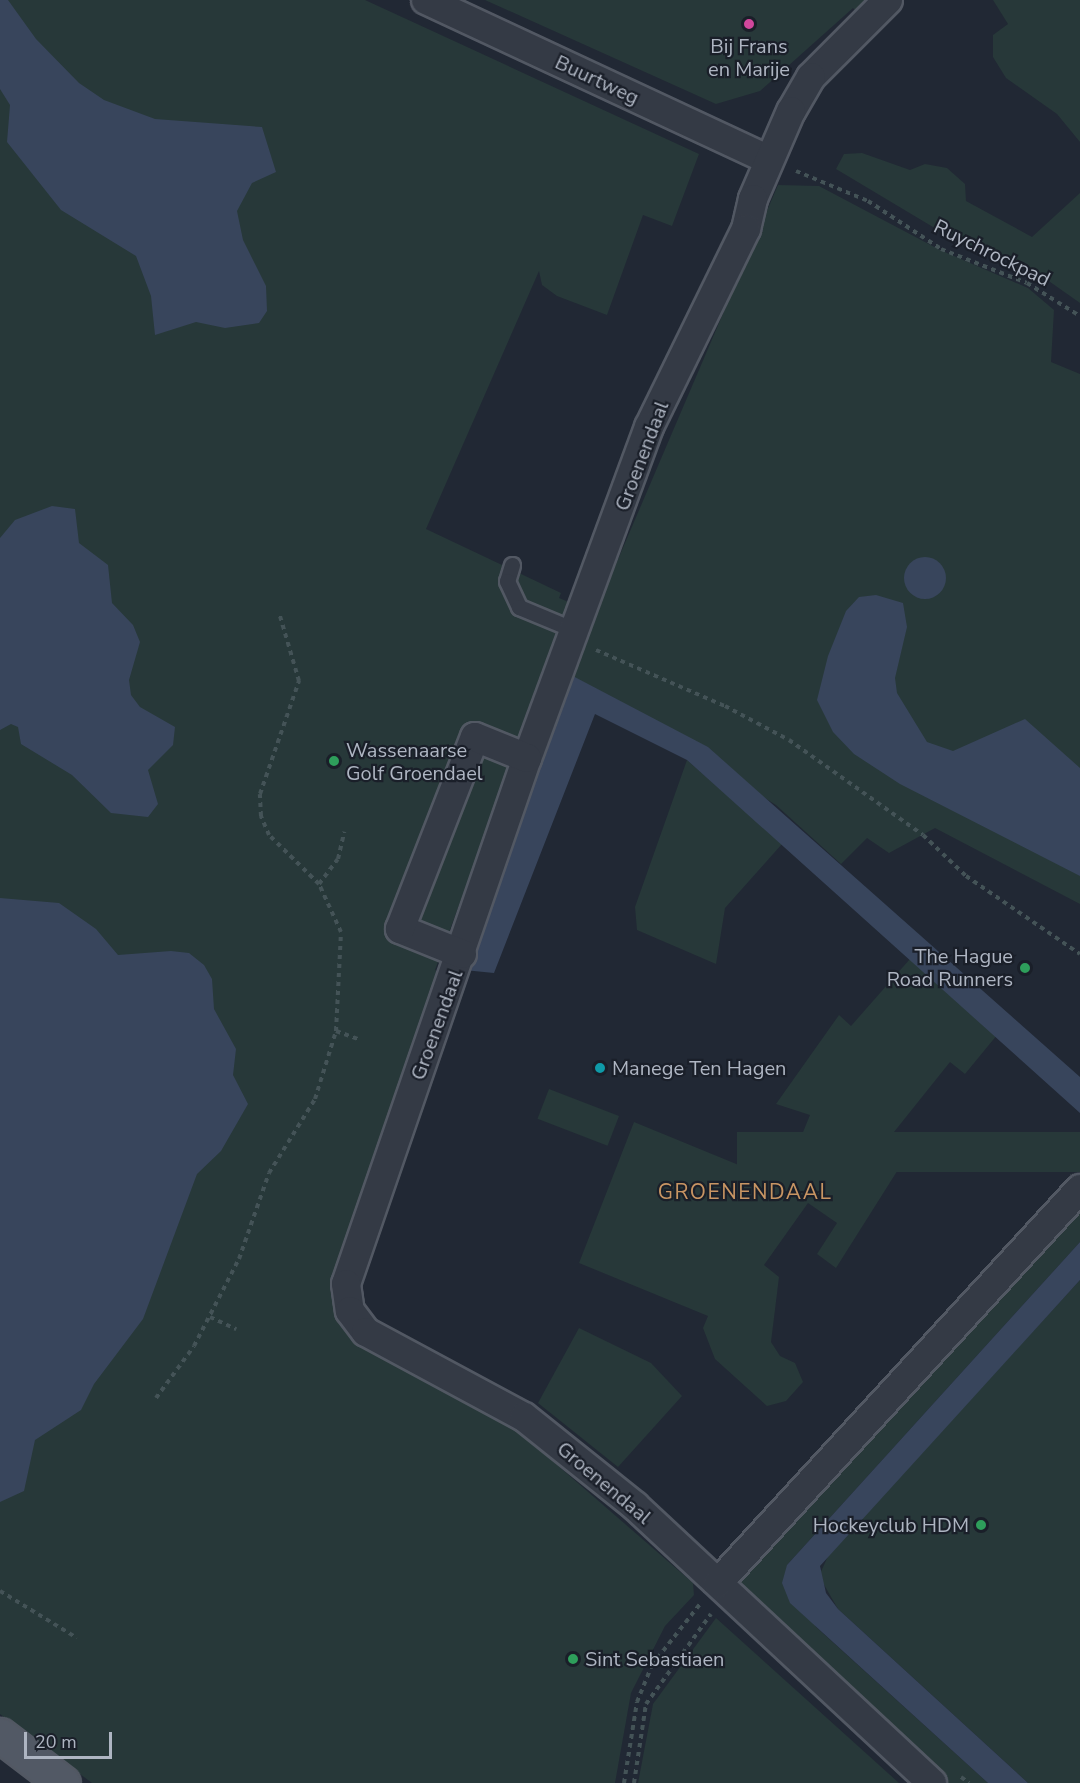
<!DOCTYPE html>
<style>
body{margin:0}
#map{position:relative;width:1080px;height:1783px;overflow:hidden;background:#212834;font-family:"Nunito Sans",sans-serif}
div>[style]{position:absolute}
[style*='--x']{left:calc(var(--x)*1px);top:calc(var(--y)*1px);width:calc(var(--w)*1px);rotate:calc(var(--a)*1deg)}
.green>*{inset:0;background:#273839;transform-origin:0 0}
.water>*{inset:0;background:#38455c}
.round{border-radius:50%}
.path>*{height:4px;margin-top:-2px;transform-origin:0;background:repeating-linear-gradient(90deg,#445357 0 4.5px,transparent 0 9px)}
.roads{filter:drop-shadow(2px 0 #525863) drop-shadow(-2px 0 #525863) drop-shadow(0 2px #525863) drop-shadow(0 -2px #525863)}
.service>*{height:15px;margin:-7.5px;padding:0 7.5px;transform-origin:7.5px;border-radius:7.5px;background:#343a45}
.minor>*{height:28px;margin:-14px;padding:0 14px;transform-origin:14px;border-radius:14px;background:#343a45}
.primary>*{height:33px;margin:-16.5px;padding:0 16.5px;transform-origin:16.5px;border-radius:16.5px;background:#525965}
.dots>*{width:16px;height:16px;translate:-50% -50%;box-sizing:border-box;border:3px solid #1a1f29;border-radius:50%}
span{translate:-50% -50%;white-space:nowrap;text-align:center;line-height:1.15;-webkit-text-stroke:4.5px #1a1f29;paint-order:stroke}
.poi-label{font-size:20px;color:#aeb5c2}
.left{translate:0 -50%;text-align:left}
.right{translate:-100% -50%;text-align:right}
.street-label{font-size:20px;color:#aeb5c2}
.neighbourhood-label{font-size:21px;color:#c89563;letter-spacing:1.5px}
.scale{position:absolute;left:24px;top:1732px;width:88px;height:27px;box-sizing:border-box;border:3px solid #aeb5c2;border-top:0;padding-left:8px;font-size:18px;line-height:21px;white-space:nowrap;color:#aeb5c2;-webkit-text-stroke:4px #1a1f29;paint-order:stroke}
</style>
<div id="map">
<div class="green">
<div style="clip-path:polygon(0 0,365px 0,699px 154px,672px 226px,643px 215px,607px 315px,557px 296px,542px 285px,539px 271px,426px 529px,561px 593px,559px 598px,571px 603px,435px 970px,442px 974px,330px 1287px,335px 1316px,347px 1334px,518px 1431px,693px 1583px,694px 1595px,665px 1626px,631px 1693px,615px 1783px,92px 1783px,0 1714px)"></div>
<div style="clip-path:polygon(485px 0,878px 0,862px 17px,853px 8px,760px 91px,716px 104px)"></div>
<div style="clip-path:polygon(993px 0,1080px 0,1080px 142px,1057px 114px,1006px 78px,993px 57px,993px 35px,1008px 24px)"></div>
<div style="clip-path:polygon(862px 153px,910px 170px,925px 164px,947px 168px,965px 184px,966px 201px,1032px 237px,1080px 193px,1080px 303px,1036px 272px,948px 236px,836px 169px,844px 154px)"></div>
<div style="clip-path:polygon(778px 185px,819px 186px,940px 250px,1028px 288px,1054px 310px,1051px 362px,1080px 374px,1080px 904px,935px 828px,889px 853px,867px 838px,841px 864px,776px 805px,569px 674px)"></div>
<div style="clip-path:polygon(687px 760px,782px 844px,725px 908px,716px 964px,637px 930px,635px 907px)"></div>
<div style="clip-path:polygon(917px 951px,1002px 1029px,965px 1074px,950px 1062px,890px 1137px,901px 1165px,836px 1268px,817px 1254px,837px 1223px,808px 1203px,764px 1265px,779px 1277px,771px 1342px,780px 1356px,795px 1363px,803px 1382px,786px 1401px,767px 1406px,715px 1359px,703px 1328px,708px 1316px,579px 1263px,634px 1122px,746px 1168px,757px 1142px,794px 1154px,810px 1115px,776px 1104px,839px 1015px,851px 1026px)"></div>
<div style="left:549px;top:1089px;width:75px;height:32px;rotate:21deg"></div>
<div style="left:1080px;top:1132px;width:40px;height:343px;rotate:90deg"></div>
<div style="clip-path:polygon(1080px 1198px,1080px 1242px,787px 1565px,816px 1627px,988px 1783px,943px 1783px,732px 1592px,736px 1573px)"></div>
<div style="clip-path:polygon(1080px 1280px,1080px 1783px,1028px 1783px,838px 1609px,819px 1576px,829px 1554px)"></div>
<div style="clip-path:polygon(579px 1328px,651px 1363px,682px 1396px,618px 1467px,538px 1403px)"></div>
<div style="clip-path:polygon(716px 1618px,899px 1783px,638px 1783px,653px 1704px)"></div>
</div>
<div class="water">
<div style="clip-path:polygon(0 0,8px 0,36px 39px,79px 83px,104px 100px,155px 119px,262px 127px,276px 172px,252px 183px,237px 211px,243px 240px,266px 286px,267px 311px,259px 323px,225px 328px,196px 322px,155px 335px,151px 296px,136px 256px,61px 210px,7px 142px,10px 105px,0 89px)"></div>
<div style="clip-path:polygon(52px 506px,75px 509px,79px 543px,108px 565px,112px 603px,133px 625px,140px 642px,129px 680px,131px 695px,140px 707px,175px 727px,173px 745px,148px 770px,158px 804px,148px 817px,111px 813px,72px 775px,21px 744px,18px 727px,11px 724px,0 730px,0 538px,15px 520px)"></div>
<div class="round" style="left:904px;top:557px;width:42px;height:42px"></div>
<div style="clip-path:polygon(876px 595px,903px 603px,907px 627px,895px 678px,897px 693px,927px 742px,953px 751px,1025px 719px,1080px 768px,1080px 876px,900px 784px,854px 754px,833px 732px,817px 700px,828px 656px,846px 611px,859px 597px)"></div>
<div style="clip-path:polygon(569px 674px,708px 747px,1080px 1077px,1080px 1113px,687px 760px,595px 714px,494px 973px,464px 970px)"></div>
<div style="clip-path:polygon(0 898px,59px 903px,96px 929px,118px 955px,171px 951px,189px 953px,204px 965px,212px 979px,214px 1009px,236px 1049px,233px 1075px,248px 1104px,221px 1151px,197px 1174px,143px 1319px,94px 1384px,81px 1410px,35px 1440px,24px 1491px,0 1502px)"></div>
<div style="clip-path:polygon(1080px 1242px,1080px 1280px,820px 1566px,826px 1593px,838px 1609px,1028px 1783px,988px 1783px,790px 1603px,782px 1583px,787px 1565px)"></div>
</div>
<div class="path">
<div style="--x:796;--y:171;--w:78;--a:22.6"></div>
<div style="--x:868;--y:201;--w:87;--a:33.3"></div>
<div style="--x:941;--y:249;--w:92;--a:21.6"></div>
<div style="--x:1027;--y:283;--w:62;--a:31.9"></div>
<div style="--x:596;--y:650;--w:141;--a:23.5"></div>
<div style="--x:725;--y:706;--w:72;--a:28"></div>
<div style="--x:789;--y:740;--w:164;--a:35.3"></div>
<div style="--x:923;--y:835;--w:59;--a:43.6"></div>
<div style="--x:966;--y:876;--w:138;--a:34.4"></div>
<div style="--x:319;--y:884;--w:31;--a:-53"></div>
<div style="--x:338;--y:859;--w:28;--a:-77"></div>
<div style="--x:336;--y:1031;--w:23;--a:20"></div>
<div style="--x:210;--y:1317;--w:29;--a:25"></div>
<div style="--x:156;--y:1398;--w:64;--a:-53.8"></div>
<div style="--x:194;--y:1346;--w:98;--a:-62.7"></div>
<div style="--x:239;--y:1259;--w:91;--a:-70.8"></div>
<div style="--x:269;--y:1173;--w:87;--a:-58.1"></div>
<div style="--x:315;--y:1099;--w:71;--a:-72.8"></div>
<div style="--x:336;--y:1031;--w:99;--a:-87.1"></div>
<div style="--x:341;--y:932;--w:53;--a:-114.6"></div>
<div style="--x:319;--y:884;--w:70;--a:-135.6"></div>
<div style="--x:269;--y:835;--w:21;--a:-113"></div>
<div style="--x:261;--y:816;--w:22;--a:-93"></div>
<div style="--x:260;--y:794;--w:120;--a:-71"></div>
<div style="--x:299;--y:681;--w:68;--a:-106.3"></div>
<div style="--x:0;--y:1591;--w:90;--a:31.4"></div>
<div style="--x:961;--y:1777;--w:10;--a:37"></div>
<div style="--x:624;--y:1783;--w:82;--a:-80.9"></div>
<div style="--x:637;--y:1702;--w:40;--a:-68"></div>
<div style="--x:652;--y:1665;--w:78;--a:-51.8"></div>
<div style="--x:634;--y:1783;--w:80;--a:-81.4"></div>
<div style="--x:646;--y:1704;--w:111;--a:-54.2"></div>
</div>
<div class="roads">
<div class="service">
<div style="--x:512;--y:565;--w:17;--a:107"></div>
<div style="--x:507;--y:581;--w:29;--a:65"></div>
<div style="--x:519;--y:607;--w:63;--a:22.5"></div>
</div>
<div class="minor">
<div style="--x:426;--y:0;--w:378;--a:25"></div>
<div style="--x:888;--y:0;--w:109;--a:135"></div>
<div style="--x:811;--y:77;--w:39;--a:120"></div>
<div style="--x:791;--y:111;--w:96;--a:113.4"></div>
<div style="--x:753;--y:199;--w:31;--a:103"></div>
<div style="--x:746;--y:229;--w:220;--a:116.1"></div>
<div style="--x:649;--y:427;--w:353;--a:110.2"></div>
<div style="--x:527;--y:758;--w:556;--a:108.99"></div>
<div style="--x:346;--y:1284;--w:27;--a:82"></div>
<div style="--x:350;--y:1311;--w:26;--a:53"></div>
<div style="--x:366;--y:1332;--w:179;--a:28.3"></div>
<div style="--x:524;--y:1417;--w:142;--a:38.7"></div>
<div style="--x:635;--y:1506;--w:406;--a:43"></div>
<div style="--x:462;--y:954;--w:67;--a:-158"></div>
<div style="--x:400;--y:929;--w:206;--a:-68.7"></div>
<div style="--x:475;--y:737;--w:56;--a:22"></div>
<div style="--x:718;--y:1583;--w:535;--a:-47.42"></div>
</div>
<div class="primary">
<div style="--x:0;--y:1735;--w:79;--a:37.3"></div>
</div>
</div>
<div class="dots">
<div style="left:749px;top:24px;background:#d1479c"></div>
<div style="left:334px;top:761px;background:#2e9e5b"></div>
<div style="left:1025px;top:968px;background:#2e9e5b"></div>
<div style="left:600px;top:1068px;background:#0f9aa8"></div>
<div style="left:981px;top:1525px;background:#2e9e5b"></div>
<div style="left:573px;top:1659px;background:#2e9e5b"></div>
</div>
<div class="poi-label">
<span style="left:749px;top:58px">Bij Frans<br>en Marije</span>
<span class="left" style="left:346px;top:762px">Wassenaarse<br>Golf Groendael</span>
<span class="right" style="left:1013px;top:968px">The Hague<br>Road Runners</span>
<span class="left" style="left:612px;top:1068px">Manege Ten Hagen</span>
<span class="right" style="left:969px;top:1525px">Hockeyclub HDM</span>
<span class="left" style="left:585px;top:1659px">Sint Sebastiaen</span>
</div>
<div class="street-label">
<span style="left:597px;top:80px;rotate:25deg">Buurtweg</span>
<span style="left:992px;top:253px;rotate:26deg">Ruychrockpad</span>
<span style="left:642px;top:456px;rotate:-69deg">Groenendaal</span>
<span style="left:437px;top:1025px;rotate:-70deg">Groenendaal</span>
<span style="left:604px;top:1483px;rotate:40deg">Groenendaal</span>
</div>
<div class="neighbourhood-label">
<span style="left:745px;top:1192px">GROENENDAAL</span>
</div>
<div class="scale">20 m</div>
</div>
